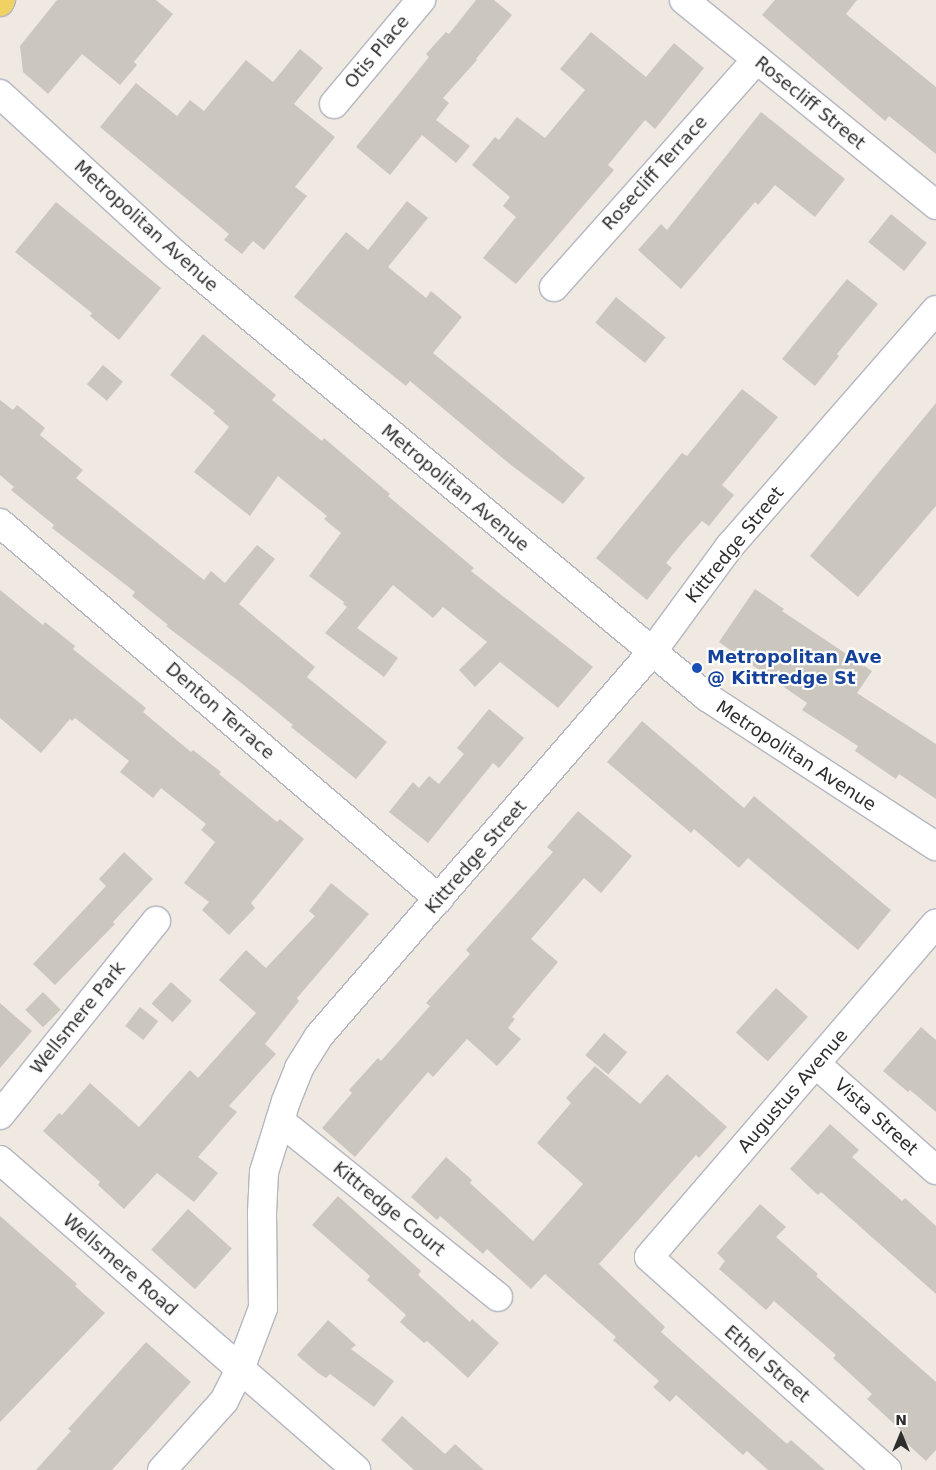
<!DOCTYPE html>
<style>
body{margin:0}
#map{position:relative;width:936px;height:1470px;overflow:hidden;background:#efe9e1;font-family:"DejaVu Sans",sans-serif}
div>[style]{position:absolute}
[style*='--x']{left:calc(var(--x)*1px);top:calc(var(--y)*1px);width:calc(var(--w)*1px);rotate:calc(var(--a)*1deg)}
.building>*{inset:0;background:#cbc7bf;transform-origin:0 0}
.roads{filter:drop-shadow(1px 0 #b4b7c1) drop-shadow(-1px 0 #b4b7c1) drop-shadow(0 1px #b4b7c1) drop-shadow(0 -1px #b4b7c1)}
.minor>*{height:28px;margin:-14px;padding:0 14px;transform-origin:14px;border-radius:14px;background:#fff}
.major>*{height:28px;margin:-14px;padding:0 14px;transform-origin:14px;border-radius:14px;background:#f2d163}
.dots>*{width:14px;height:14px;translate:-50% -50%;box-sizing:border-box;border:2px solid #fff;border-radius:50%}
span{translate:-50% -50%;white-space:nowrap;text-align:center;line-height:1.15;-webkit-text-stroke:4.5px #fff;paint-order:stroke}
.street-label{font-size:18px;color:#2e2e2e}
.transit-label{font-size:18px;color:#164399;font-weight:700}
.left{translate:0 -50%;text-align:left}
.north{position:absolute;left:876px;top:1410px;width:50px;height:50px;-webkit-text-stroke:4px #fff;paint-order:stroke;rotate:0deg;font-size:14px;font-weight:700;line-height:20px;text-align:center;color:#2e2e2e}
.north::after{content:'';display:block;margin:auto;width:18px;height:22px;background:#2e2e2e;clip-path:polygon(50% 0,100% 100%,50% 72%,0 100%)}
</style>
<div id="map">
<div class="building">
<div style="clip-path:polygon(57px 0,156px 0,173px 14px,134px 62px,137px 65px,120px 85px,82px 54px,48px 94px,23px 72px,20px 46px)"></div>
<div style="clip-path:polygon(476px 0,494px 0,512px 15px,476px 59px,477px 60px,443px 98px,449px 103px,436px 120px,470px 146px,456px 163px,422px 135px,390px 175px,356px 147px,429px 57px,426px 54px,446px 32px,449px 34px)"></div>
<div style="clip-path:polygon(775px 0,857px 0,846px 14px,936px 87px,936px 154px,889px 116px,885px 121px,762px 15px)"></div>
<div style="clip-path:polygon(591px 32px,646px 77px,674px 43px,704px 68px,655px 129px,645px 120px,608px 165px,614px 170px,516px 284px,483px 258px,516px 217px,503px 206px,510px 197px,472px 165px,495px 137px,499px 140px,517px 117px,545px 138px,585px 90px,560px 69px)"></div>
<div style="clip-path:polygon(300px 49px,323px 68px,294px 104px,335px 137px,295px 187px,307px 196px,264px 250px,253px 241px,242px 254px,224px 240px,229px 234px,100px 127px,136px 83px,177px 116px,190px 100px,204px 111px,246px 60px,273px 82px)"></div>
<div style="clip-path:polygon(761px 112px,845px 179px,815px 217px,775px 185px,758px 205px,755px 202px,681px 289px,638px 250px,661px 224px,667px 230px)"></div>
<div style="clip-path:polygon(407px 201px,428px 218px,388px 267px,426px 298px,431px 291px,462px 317px,433px 353px,585px 478px,563px 504px,511px 465px,410px 381px,406px 386px,294px 297px,346px 232px,368px 250px)"></div>
<div style="clip-path:polygon(56px 202px,161px 288px,119px 340px,90px 316px,92px 313px,15px 252px)"></div>
<div style="left:891px;top:214px;width:46px;height:36px;rotate:39deg"></div>
<div style="clip-path:polygon(847px 279px,878px 304px,837px 354px,839px 356px,815px 386px,782px 359px)"></div>
<div style="left:616px;top:297px;width:64px;height:33px;rotate:39deg"></div>
<div style="clip-path:polygon(203px 334px,276px 395px,272px 400px,322px 441px,324px 438px,351px 461px,390px 494px,388px 496px,474px 568px,471px 571px,593px 667px,558px 708px,500px 662px,475px 687px,459px 670px,487px 642px,443px 607px,433px 618px,393px 585px,357px 628px,398px 658px,384px 677px,325px 633px,347px 607px,343px 604px,344px 602px,309px 576px,341px 533px,324px 519px,327px 516px,278px 476px,250px 516px,194px 472px,229px 427px,213px 413px,215px 411px,170px 375px)"></div>
<div style="left:103px;top:365px;width:26px;height:25px;rotate:40deg"></div>
<div style="clip-path:polygon(742px 389px,778px 417px,722px 485px,734px 495px,709px 526px,702px 521px,684px 541px,666px 563px,672px 568px,647px 600px,596px 558px,682px 453px,687px 456px)"></div>
<div style="clip-path:polygon(0 400px,13px 410px,17px 405px,45px 428px,40px 435px,83px 470px,76px 478px,204px 580px,211px 571px,225px 583px,257px 545px,275px 559px,239px 604px,315px 667px,307px 677px,387px 742px,356px 779px,291px 727px,293px 725px,240px 682px,166px 626px,168px 625px,132px 596px,135px 592px,52px 528px,54px 525px,11px 490px,14px 487px,0 475px)"></div>
<div style="clip-path:polygon(936px 403px,936px 506px,858px 597px,810px 556px)"></div>
<div style="clip-path:polygon(755px 589px,784px 609px,782px 611px,872px 671px,857px 693px,936px 744px,936px 799px,899px 774px,896px 779px,855px 751px,858px 746px,802px 710px,807px 703px,719px 642px)"></div>
<div style="clip-path:polygon(0 590px,43px 625px,45px 622px,75px 646px,73px 649px,146px 708px,143px 712px,191px 752px,193px 750px,221px 772px,219px 774px,277px 822px,280px 819px,304px 839px,251px 903px,255px 908px,229px 935px,202px 910px,209px 902px,184px 883px,215px 842px,201px 830px,206px 824px,161px 788px,153px 798px,120px 772px,129px 761px,75px 718px,72px 721px,70px 719px,41px 753px,0 718px)"></div>
<div style="clip-path:polygon(489px 709px,524px 738px,499px 768px,493px 763px,428px 843px,389px 812px,413px 782px,419px 788px,429px 776px,439px 784px,464px 754px,457px 748px)"></div>
<div style="clip-path:polygon(642px 721px,744px 808px,754px 796px,891px 910px,858px 950px,748px 858px,739px 868px,694px 829px,691px 833px,607px 762px)"></div>
<div style="clip-path:polygon(578px 811px,632px 856px,601px 893px,584px 878px,531px 939px,558px 962px,512px 1017px,515px 1019px,508px 1028px,521px 1039px,497px 1066px,467px 1039px,433px 1077px,428px 1072px,355px 1157px,322px 1128px,352px 1093px,349px 1090px,378px 1058px,381px 1061px,430px 1006px,426px 1003px,470px 954px,466px 950px,553px 852px,547px 847px)"></div>
<div style="clip-path:polygon(124px 852px,153px 879px,113px 922px,115px 924px,55px 985px,33px 964px,106px 886px,99px 879px)"></div>
<div style="clip-path:polygon(331px 883px,369px 914px,297px 998px,299px 1001px,265px 1044px,276px 1054px,229px 1106px,237px 1112px,198px 1157px,218px 1173px,194px 1202px,157px 1173px,124px 1209px,98px 1185px,100px 1182px,43px 1131px,59px 1113px,62px 1115px,90px 1083px,139px 1127px,190px 1070px,198px 1078px,256px 1013px,219px 980px,246px 950px,266px 968px,315px 916px,309px 911px)"></div>
<div style="left:171px;top:982px;width:28px;height:29px;rotate:42deg"></div>
<div style="left:776px;top:988px;width:43px;height:60px;rotate:42deg"></div>
<div style="left:43px;top:992px;width:25px;height:25px;rotate:45deg"></div>
<div style="clip-path:polygon(0 1003px,32px 1031px,0 1068px)"></div>
<div style="left:140px;top:1007px;width:23px;height:24px;rotate:38deg"></div>
<div style="clip-path:polygon(921px 1027px,936px 1040px,936px 1112px,910px 1090px,908px 1092px,883px 1071px)"></div>
<div style="left:604px;top:1033px;width:30px;height:29px;rotate:40deg"></div>
<div style="clip-path:polygon(595px 1066px,640px 1104px,667px 1074px,727px 1127px,699px 1158px,696px 1155px,599px 1264px,665px 1327px,661px 1332px,787px 1444px,791px 1440px,825px 1470px,768px 1470px,747px 1451px,743px 1455px,676px 1395px,670px 1402px,653px 1387px,659px 1381px,613px 1340px,616px 1337px,545px 1274px,531px 1289px,487px 1249px,483px 1254px,440px 1216px,437px 1220px,411px 1197px,446px 1157px,472px 1180px,470px 1183px,533px 1241px,583px 1184px,537px 1143px,571px 1103px,566px 1098px)"></div>
<div style="clip-path:polygon(830px 1124px,859px 1150px,852px 1157px,902px 1201px,905px 1198px,936px 1226px,936px 1294px,821px 1192px,818px 1195px,790px 1169px)"></div>
<div style="clip-path:polygon(338px 1196px,421px 1271px,418px 1275px,470px 1322px,472px 1319px,499px 1343px,468px 1378px,427px 1341px,424px 1343px,400px 1322px,406px 1315px,367px 1280px,370px 1276px,312px 1225px)"></div>
<div style="clip-path:polygon(760px 1204px,786px 1227px,776px 1237px,818px 1274px,816px 1276px,936px 1382px,936px 1450px,926px 1461px,900px 1437px,904px 1433px,867px 1399px,872px 1394px,833px 1358px,836px 1355px,774px 1301px,766px 1310px,719px 1269px,725px 1261px,717px 1253px)"></div>
<div style="left:188px;top:1209px;width:59px;height:55px;rotate:42deg"></div>
<div style="clip-path:polygon(0 1216px,77px 1284px,75px 1286px,105px 1313px,0 1422px)"></div>
<div style="clip-path:polygon(328px 1320px,356px 1345px,351px 1349px,394px 1381px,374px 1407px,330px 1374px,326px 1378px,318px 1373px,297px 1355px)"></div>
<div style="clip-path:polygon(146px 1342px,191px 1382px,112px 1470px,36px 1470px,71px 1431px,68px 1429px)"></div>
<div style="clip-path:polygon(402px 1416px,445px 1454px,455px 1444px,484px 1470px,414px 1470px,381px 1440px)"></div>
</div>
<div class="roads">
<div class="minor">
<div style="--x:684;--y:0;--w:325;--a:39.1"></div>
<div style="--x:0;--y:94;--w:239;--a:42.5"></div>
<div style="--x:176;--y:255;--w:691;--a:39.77"></div>
<div style="--x:707;--y:697;--w:273;--a:33.1"></div>
<div style="--x:334;--y:104;--w:136;--a:-50.1"></div>
<div style="--x:554;--y:287;--w:305;--a:-48.3"></div>
<div style="--x:0;--y:523;--w:578;--a:40.58"></div>
<div style="--x:816;--y:1064;--w:160;--a:41.5"></div>
<div style="--x:0;--y:1115;--w:249;--a:-51.2"></div>
<div style="--x:280;--y:1121;--w:280;--a:38.9"></div>
<div style="--x:0;--y:1160;--w:472;--a:41"></div>
<div style="--x:162;--y:1470;--w:93;--a:-48.1"></div>
<div style="--x:224;--y:1401;--w:36;--a:-63"></div>
<div style="--x:240;--y:1369;--w:65;--a:-69.3"></div>
<div style="--x:263;--y:1308;--w:95;--a:-90.6"></div>
<div style="--x:262;--y:1213;--w:41;--a:-87.2"></div>
<div style="--x:264;--y:1172;--w:74;--a:-72.8"></div>
<div style="--x:286;--y:1101;--w:35;--a:-68"></div>
<div style="--x:299;--y:1068;--w:38;--a:-58"></div>
<div style="--x:319;--y:1036;--w:508;--a:-49.07"></div>
<div style="--x:652;--y:652;--w:132;--a:-53.7"></div>
<div style="--x:730;--y:546;--w:313;--a:-48.9"></div>
<div style="--x:887;--y:1470;--w:319;--a:-138.2"></div>
<div style="--x:649;--y:1257;--w:440;--a:-49.3"></div>
</div>
<div class="major">
<div style="--x:0;--y:2;--w:2;--a:-63"></div>
</div>
</div>
<div class="dots">
<div style="left:697px;top:668px;background:#1a4fb4"></div>
</div>
<div class="street-label">
<span style="left:377px;top:52px;rotate:-50deg">Otis Place</span>
<span style="left:810px;top:103px;rotate:39deg">Rosecliff Street</span>
<span style="left:655px;top:173px;rotate:-48deg">Rosecliff Terrace</span>
<span style="left:146px;top:226px;rotate:42deg">Metropolitan Avenue</span>
<span style="left:455px;top:488px;rotate:40deg">Metropolitan Avenue</span>
<span style="left:735px;top:545px;rotate:-51deg">Kittredge Street</span>
<span style="left:220px;top:711px;rotate:41deg">Denton Terrace</span>
<span style="left:796px;top:756px;rotate:33deg">Metropolitan Avenue</span>
<span style="left:476px;top:857px;rotate:-49deg">Kittredge Street</span>
<span style="left:78px;top:1018px;rotate:-51deg">Wellsmere Park</span>
<span style="left:793px;top:1091px;rotate:-49deg">Augustus Avenue</span>
<span style="left:876px;top:1117px;rotate:42deg">Vista Street</span>
<span style="left:389px;top:1209px;rotate:39deg">Kittredge Court</span>
<span style="left:120px;top:1265px;rotate:41deg">Wellsmere Road</span>
<span style="left:767px;top:1364px;rotate:41deg">Ethel Street</span>
</div>
<div class="transit-label">
<span class="left" style="left:707px;top:668px">Metropolitan Ave<br>@ Kittredge St</span>
</div>
<div class="north">N</div>
</div>
